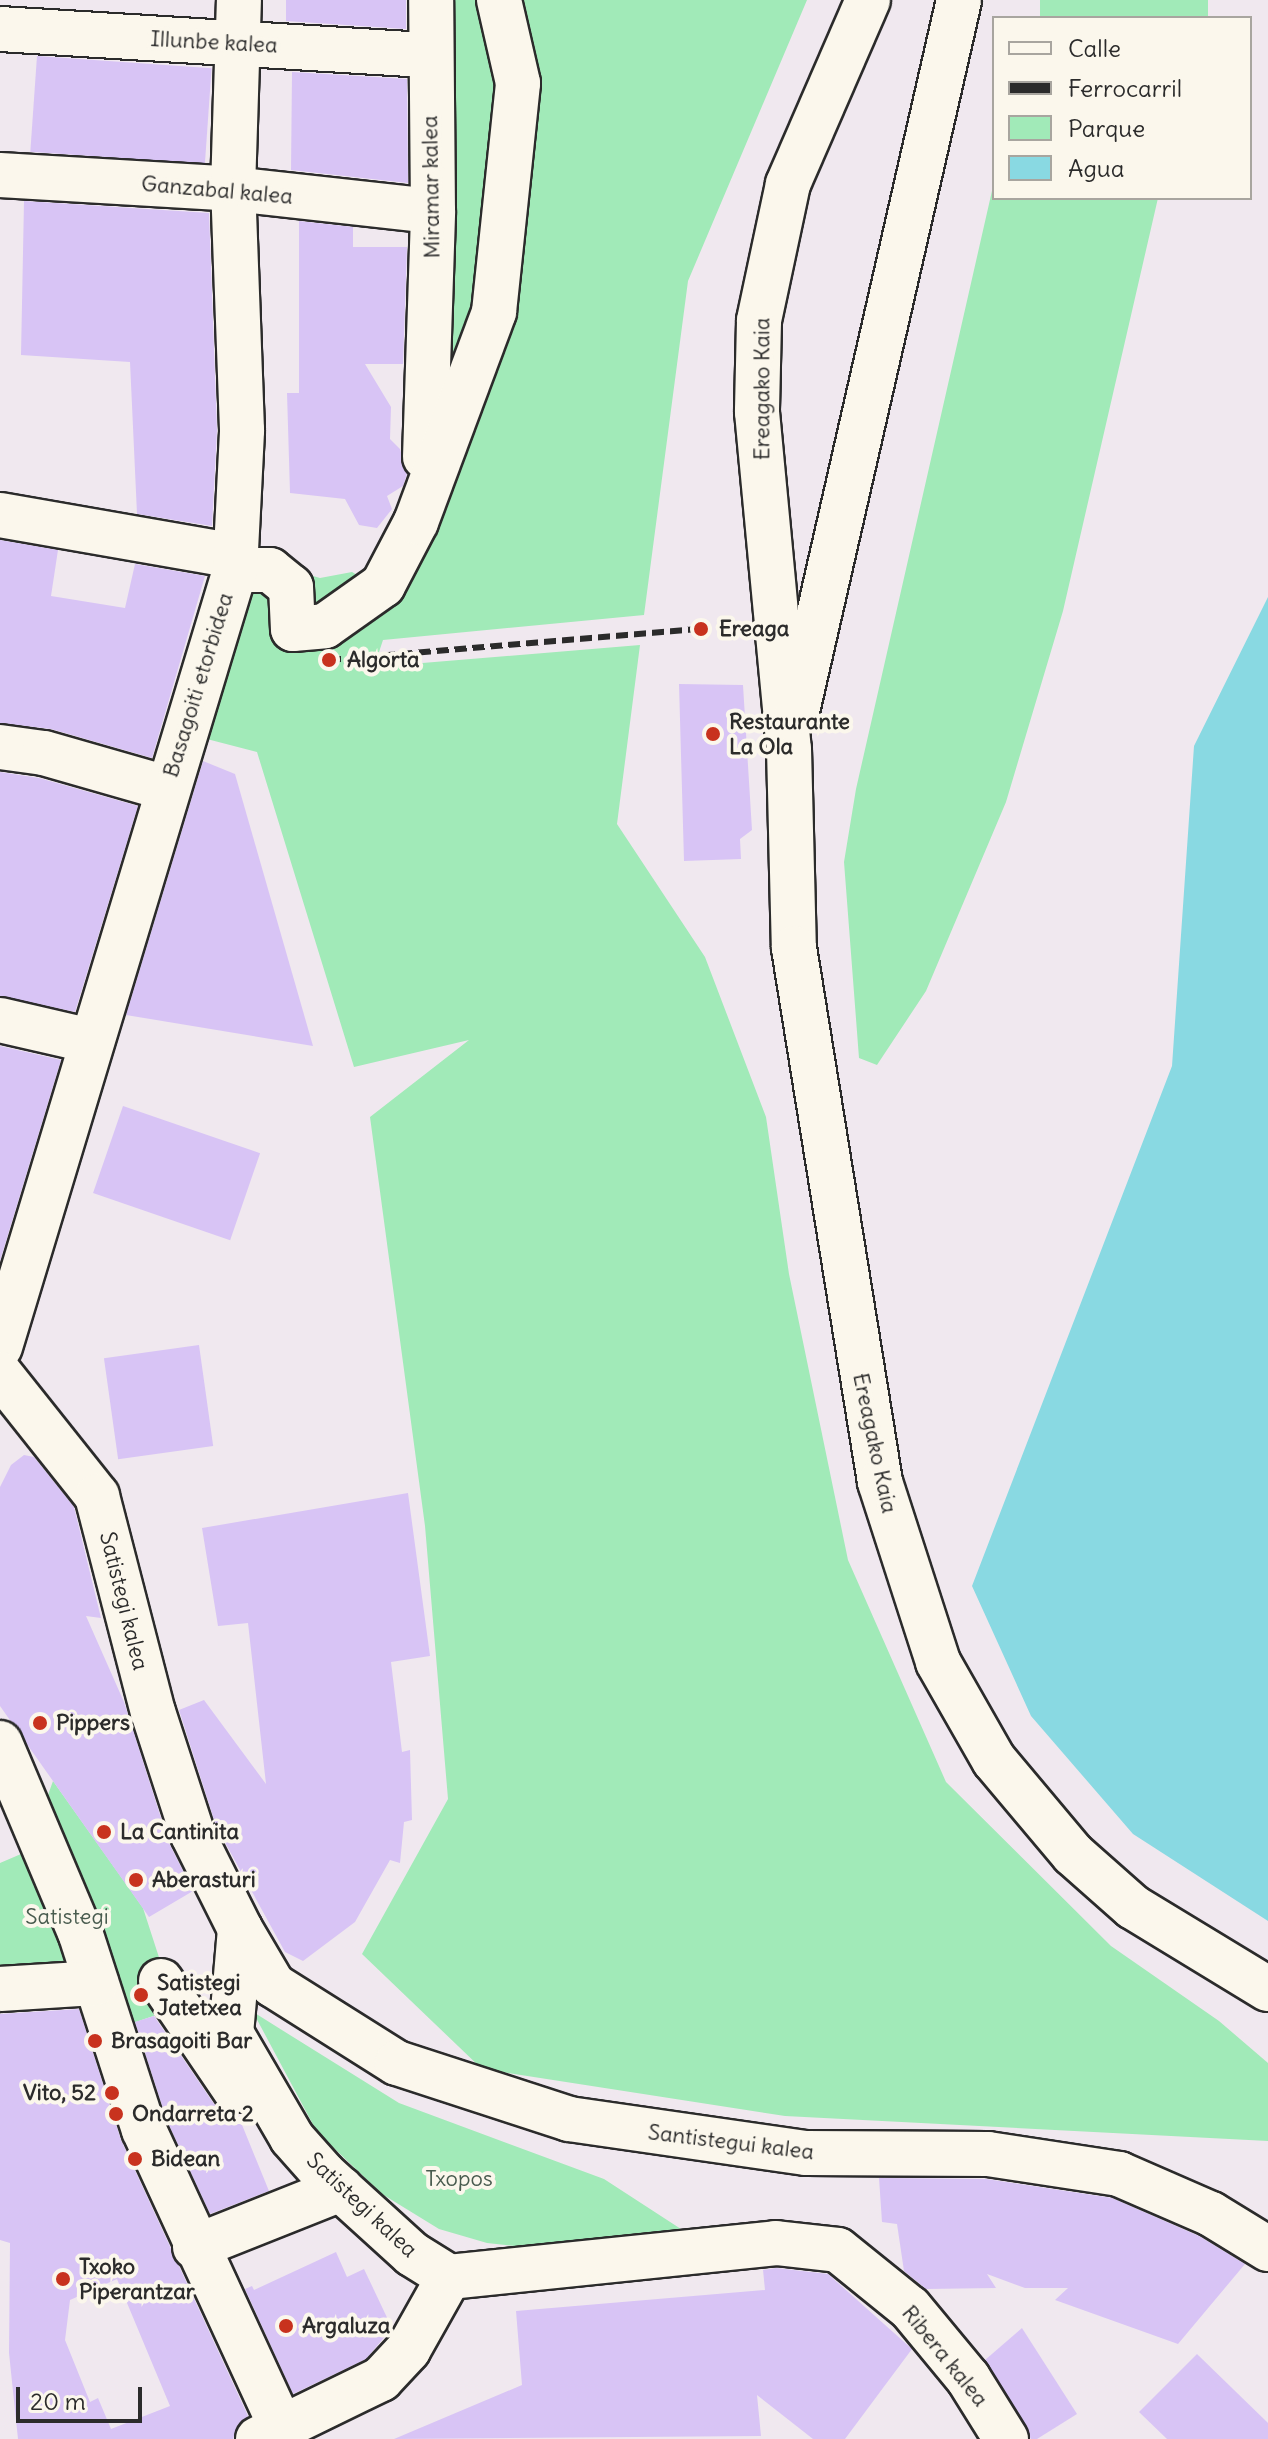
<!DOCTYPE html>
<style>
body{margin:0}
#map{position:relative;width:1268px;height:2439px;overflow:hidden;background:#f0e8ef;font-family:Delius,sans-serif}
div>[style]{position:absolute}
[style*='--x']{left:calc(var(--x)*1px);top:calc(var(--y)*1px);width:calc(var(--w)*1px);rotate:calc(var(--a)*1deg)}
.green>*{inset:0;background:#a1eab8;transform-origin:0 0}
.water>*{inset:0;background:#89d9e2}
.building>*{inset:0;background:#d8c4f5;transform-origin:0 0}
.roads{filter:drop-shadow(2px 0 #2b2b2b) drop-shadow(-2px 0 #2b2b2b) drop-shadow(0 2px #2b2b2b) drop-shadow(0 -2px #2b2b2b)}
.street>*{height:44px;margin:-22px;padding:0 22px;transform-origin:22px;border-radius:22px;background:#fbf7ec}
.rail>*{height:6px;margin-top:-3px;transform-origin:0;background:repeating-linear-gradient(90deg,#2b2b2b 0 12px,transparent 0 18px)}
.dots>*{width:22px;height:22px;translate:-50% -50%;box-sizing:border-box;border:4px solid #fbf7ec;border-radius:50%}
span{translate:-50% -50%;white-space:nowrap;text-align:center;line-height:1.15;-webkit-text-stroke:8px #fbf7ec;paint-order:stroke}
.street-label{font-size:22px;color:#2b2b2b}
.poi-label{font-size:22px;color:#2b2b2b;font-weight:700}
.left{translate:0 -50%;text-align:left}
.right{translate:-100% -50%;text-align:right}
.park-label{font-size:22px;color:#485b4e}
.legend{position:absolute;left:992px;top:16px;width:260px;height:184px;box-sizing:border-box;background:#fbf7ec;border:2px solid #a8a59f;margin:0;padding:10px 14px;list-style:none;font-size:24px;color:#2b2b2b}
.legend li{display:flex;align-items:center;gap:16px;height:40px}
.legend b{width:40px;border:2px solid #a8a59f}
.scale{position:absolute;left:16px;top:2387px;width:126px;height:36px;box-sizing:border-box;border:4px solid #2b2b2b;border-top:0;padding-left:10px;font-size:24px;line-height:28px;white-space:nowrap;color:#2b2b2b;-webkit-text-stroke:6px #fbf7ec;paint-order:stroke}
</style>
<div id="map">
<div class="green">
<div style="clip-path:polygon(453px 0,807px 0,688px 281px,644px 615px,383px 640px,374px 667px,640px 645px,617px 824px,705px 957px,766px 1117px,789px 1274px,848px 1560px,946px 1782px,1111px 1946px,1219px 2021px,1268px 2063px,1268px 2141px,785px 2116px,482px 2069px,362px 1954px,448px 1799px,425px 1526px,370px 1117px,469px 1040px,354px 1067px,257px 752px,203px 738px,265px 551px,296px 571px,320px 578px,352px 572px,396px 598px,450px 223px)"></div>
<div style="left:1040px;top:0;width:168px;height:18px"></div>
<div style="clip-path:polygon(994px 182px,994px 198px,1158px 198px,1063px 611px,1006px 802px,926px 991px,877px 1065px,859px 1058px,844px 862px,856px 789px)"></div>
<div style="clip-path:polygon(53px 1781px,143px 1908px,166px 1979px,165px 2012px,121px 2027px,78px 1983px,0 1984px,0 1863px,28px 1851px)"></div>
<div style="clip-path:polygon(253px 2012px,399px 2103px,604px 2179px,684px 2231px,553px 2250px,487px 2243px,439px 2229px,382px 2194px,317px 2132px)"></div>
</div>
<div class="water">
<div style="clip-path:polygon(1268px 597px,1268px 1921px,1133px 1834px,1031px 1716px,972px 1586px,1172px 1066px,1194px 746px)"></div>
</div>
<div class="building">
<div style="clip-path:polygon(286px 0,406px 0,406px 29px,286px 21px)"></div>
<div style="left:37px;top:56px;width:175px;height:96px;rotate:4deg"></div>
<div style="clip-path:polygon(292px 72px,407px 79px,408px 183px,291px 170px)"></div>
<div style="clip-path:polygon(24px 201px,209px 213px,217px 430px,212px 526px,137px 514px,130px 362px,21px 355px)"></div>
<div style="clip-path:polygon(299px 221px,353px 227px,353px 247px,407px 247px,403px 364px,365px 364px,391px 407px,390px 439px,400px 449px,407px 474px,403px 486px,387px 496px,392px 509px,377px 528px,359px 525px,345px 499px,290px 493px,287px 393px,299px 393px)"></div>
<div style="clip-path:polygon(0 540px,58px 550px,51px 596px,125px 608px,135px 564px,205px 576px,152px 758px,51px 729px,0 723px)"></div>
<div style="clip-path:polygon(679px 684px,743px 685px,752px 830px,740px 839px,741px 859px,684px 861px)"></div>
<div style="clip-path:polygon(203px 761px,235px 774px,313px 1046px,126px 1015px)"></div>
<div style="clip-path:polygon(0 772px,39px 778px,138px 806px,75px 1012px,0 996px)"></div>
<div style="clip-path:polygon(0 1046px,61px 1060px,0 1261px)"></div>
<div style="left:123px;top:1106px;width:145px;height:92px;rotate:19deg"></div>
<div style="left:199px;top:1345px;width:102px;height:96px;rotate:82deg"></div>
<div style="clip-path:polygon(24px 1455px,34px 1457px,74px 1507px,101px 1618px,86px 1616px,124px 1702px,169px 1843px,193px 1891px,149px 1917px,0 1706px,0 1487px,11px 1465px)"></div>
<div style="clip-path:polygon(408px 1493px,430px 1656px,391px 1662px,402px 1752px,410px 1750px,412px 1820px,404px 1822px,400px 1863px,390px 1860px,355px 1922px,303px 1961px,285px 1952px,216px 1826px,179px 1710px,204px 1700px,266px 1784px,248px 1623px,218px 1626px,202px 1528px)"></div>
<div style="clip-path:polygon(evenodd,79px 2009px,121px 2140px,248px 2416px,237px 2426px,233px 2439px,18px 2439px,9px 2353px,10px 2243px,0 2240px,0 2014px,79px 2009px,117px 2279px,170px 2406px,111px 2429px,98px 2398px,90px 2402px,65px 2340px,70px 2300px,117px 2279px)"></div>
<div style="clip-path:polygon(154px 2016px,214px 2104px,238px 2115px,269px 2191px,210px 2214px,167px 2121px,135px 2022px)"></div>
<div style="clip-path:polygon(879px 2178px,986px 2179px,1112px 2198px,1199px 2236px,1245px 2264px,1178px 2344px,1055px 2300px,1068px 2288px,1025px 2288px,987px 2274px,996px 2288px,926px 2289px,904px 2271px,897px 2224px,882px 2222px)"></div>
<div style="clip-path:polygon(336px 2252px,347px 2277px,364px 2269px,392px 2328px,366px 2359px,293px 2394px,245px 2289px,252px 2286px,254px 2290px)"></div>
<div style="clip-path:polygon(776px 2268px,828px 2274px,912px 2349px,845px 2439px,813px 2439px,757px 2395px,761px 2436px,394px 2439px,522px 2385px,516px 2311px,765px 2290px,763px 2270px)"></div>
<div style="clip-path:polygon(1022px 2328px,1077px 2414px,1037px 2439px,1031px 2439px,985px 2360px)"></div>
<div style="clip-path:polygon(1197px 2354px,1268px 2423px,1268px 2439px,1167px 2439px,1139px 2412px)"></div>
</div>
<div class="roads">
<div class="street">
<div style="--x:868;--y:0;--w:201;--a:113.5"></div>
<div style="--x:788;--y:184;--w:140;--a:102"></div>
<div style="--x:759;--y:321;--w:91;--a:91.3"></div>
<div style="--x:757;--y:412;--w:339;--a:84.6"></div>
<div style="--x:789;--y:749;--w:199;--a:88.6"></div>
<div style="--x:794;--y:948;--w:541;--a:80.85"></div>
<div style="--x:880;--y:1482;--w:189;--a:72.1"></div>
<div style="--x:938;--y:1662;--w:113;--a:60.3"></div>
<div style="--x:994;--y:1760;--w:123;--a:50"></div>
<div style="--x:1073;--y:1854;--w:80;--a:41.5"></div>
<div style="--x:1133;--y:1907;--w:158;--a:31.3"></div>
<div style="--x:0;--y:29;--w:430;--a:3.5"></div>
<div style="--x:0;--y:175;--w:233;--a:3.4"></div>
<div style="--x:233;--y:189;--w:201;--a:6.3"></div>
<div style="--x:425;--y:457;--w:246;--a:-88.1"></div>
<div style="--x:433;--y:211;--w:211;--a:-90.5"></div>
<div style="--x:0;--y:515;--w:240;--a:9.9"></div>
<div style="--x:235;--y:570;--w:35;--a:0"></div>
<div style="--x:270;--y:570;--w:27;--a:39"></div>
<div style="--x:291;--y:587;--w:42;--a:87.3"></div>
<div style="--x:293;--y:629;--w:32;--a:-5"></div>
<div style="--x:325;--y:626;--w:71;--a:-35.3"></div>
<div style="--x:383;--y:585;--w:71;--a:-62.4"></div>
<div style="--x:416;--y:522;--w:224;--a:-69.6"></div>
<div style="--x:494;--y:312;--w:230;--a:-84"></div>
<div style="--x:518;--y:83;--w:85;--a:-102.9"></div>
<div style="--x:797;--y:711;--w:729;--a:-77.16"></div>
<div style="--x:0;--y:747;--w:44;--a:7.8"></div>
<div style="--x:44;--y:753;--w:127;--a:16"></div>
<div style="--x:0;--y:1020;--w:93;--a:13"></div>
<div style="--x:0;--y:1347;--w:812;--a:-73.17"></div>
<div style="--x:235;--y:570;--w:140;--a:-87.1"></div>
<div style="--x:242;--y:430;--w:241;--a:-92.1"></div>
<div style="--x:233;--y:189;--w:189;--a:-88.2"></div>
<div style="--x:0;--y:1374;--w:156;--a:51.5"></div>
<div style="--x:97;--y:1496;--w:223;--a:75.5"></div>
<div style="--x:153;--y:1712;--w:129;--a:72"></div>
<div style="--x:193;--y:1835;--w:105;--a:63.4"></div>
<div style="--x:240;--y:1929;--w:104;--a:94.9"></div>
<div style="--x:231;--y:2033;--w:121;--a:59.8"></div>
<div style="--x:292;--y:2138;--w:48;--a:48.4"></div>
<div style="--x:324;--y:2174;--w:119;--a:42.3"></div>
<div style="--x:412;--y:2254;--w:44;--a:31.9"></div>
<div style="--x:449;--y:2277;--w:329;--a:-5.9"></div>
<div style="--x:776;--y:2243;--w:62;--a:6.4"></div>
<div style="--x:838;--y:2250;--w:92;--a:38.9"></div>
<div style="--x:910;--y:2308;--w:91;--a:50.4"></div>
<div style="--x:968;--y:2378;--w:72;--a:58.1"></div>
<div style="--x:0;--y:1743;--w:205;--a:67.1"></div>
<div style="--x:80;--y:1932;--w:208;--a:72.1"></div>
<div style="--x:144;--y:2130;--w:329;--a:65.2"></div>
<div style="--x:282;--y:2429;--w:10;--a:101"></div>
<div style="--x:240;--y:1929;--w:65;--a:59.5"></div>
<div style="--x:273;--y:1985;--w:146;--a:32.2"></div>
<div style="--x:397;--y:2063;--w:181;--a:18"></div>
<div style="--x:569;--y:2119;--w:239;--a:8.2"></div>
<div style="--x:806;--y:2153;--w:182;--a:0.3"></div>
<div style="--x:988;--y:2154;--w:133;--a:8.7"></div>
<div style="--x:1119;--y:2174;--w:100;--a:23.5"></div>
<div style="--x:1211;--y:2214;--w:67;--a:31.6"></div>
<div style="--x:161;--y:1981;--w:132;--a:55.8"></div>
<div style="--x:0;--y:1989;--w:96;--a:-3.6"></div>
<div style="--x:195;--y:2247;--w:157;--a:-21.7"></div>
<div style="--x:258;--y:2439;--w:137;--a:-26"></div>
<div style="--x:381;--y:2379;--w:40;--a:-47"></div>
<div style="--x:408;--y:2350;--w:84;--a:-60.7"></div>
</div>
</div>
<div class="rail">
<div style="--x:329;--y:660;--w:373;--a:-4.8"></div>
</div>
<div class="dots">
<div style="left:701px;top:629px;background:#c8321e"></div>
<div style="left:329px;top:660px;background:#c8321e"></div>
<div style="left:713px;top:734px;background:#c8321e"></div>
<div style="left:40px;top:1723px;background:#c8321e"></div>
<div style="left:104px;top:1832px;background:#c8321e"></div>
<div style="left:136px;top:1880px;background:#c8321e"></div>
<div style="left:141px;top:1995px;background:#c8321e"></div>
<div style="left:95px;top:2041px;background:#c8321e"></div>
<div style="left:112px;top:2093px;background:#c8321e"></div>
<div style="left:116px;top:2114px;background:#c8321e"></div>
<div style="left:135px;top:2159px;background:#c8321e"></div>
<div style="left:63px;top:2279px;background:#c8321e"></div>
<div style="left:286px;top:2326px;background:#c8321e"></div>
</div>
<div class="street-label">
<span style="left:214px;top:42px;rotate:3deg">Illunbe kalea</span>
<span style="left:431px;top:187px;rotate:-91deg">Miramar kalea</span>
<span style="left:217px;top:190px;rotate:5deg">Ganzabal kalea</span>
<span style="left:762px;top:389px;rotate:-90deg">Ereagako Kaia</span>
<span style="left:198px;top:685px;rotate:-73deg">Basagoiti etorbidea</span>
<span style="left:875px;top:1443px;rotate:78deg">Ereagako Kaia</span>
<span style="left:124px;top:1601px;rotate:76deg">Satistegi kalea</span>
<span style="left:731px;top:2142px;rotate:7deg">Santistegui kalea</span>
<span style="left:362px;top:2205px;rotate:43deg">Satistegi kalea</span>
<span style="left:945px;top:2356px;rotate:51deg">Ribera kalea</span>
</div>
<div class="poi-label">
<span class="left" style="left:719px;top:629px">Ereaga</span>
<span class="left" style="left:347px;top:660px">Algorta</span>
<span class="left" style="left:729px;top:734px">Restaurante<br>La Ola</span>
<span class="left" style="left:56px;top:1723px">Pippers</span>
<span class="left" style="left:120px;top:1832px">La Cantinita</span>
<span class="left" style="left:152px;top:1880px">Aberasturi</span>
<span class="left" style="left:157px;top:1995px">Satistegi<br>Jatetxea</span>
<span class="left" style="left:111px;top:2041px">Brasagoiti Bar</span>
<span class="right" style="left:96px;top:2093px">Vito, 52</span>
<span class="left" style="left:132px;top:2114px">Ondarreta 2</span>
<span class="left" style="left:151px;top:2159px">Bidean</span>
<span class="left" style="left:79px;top:2279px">Txoko<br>Piperantzar</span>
<span class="left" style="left:302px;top:2326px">Argaluza</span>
</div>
<div class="park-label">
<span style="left:67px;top:1917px">Satistegi</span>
<span style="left:459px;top:2179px">Txopos</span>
</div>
<ul class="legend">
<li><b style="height:10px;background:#fbf7ec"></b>Calle</li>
<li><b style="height:10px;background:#2b2b2b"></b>Ferrocarril</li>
<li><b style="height:22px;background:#a1eab8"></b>Parque</li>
<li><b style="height:22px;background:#89d9e2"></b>Agua</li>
</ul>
<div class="scale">20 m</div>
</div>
